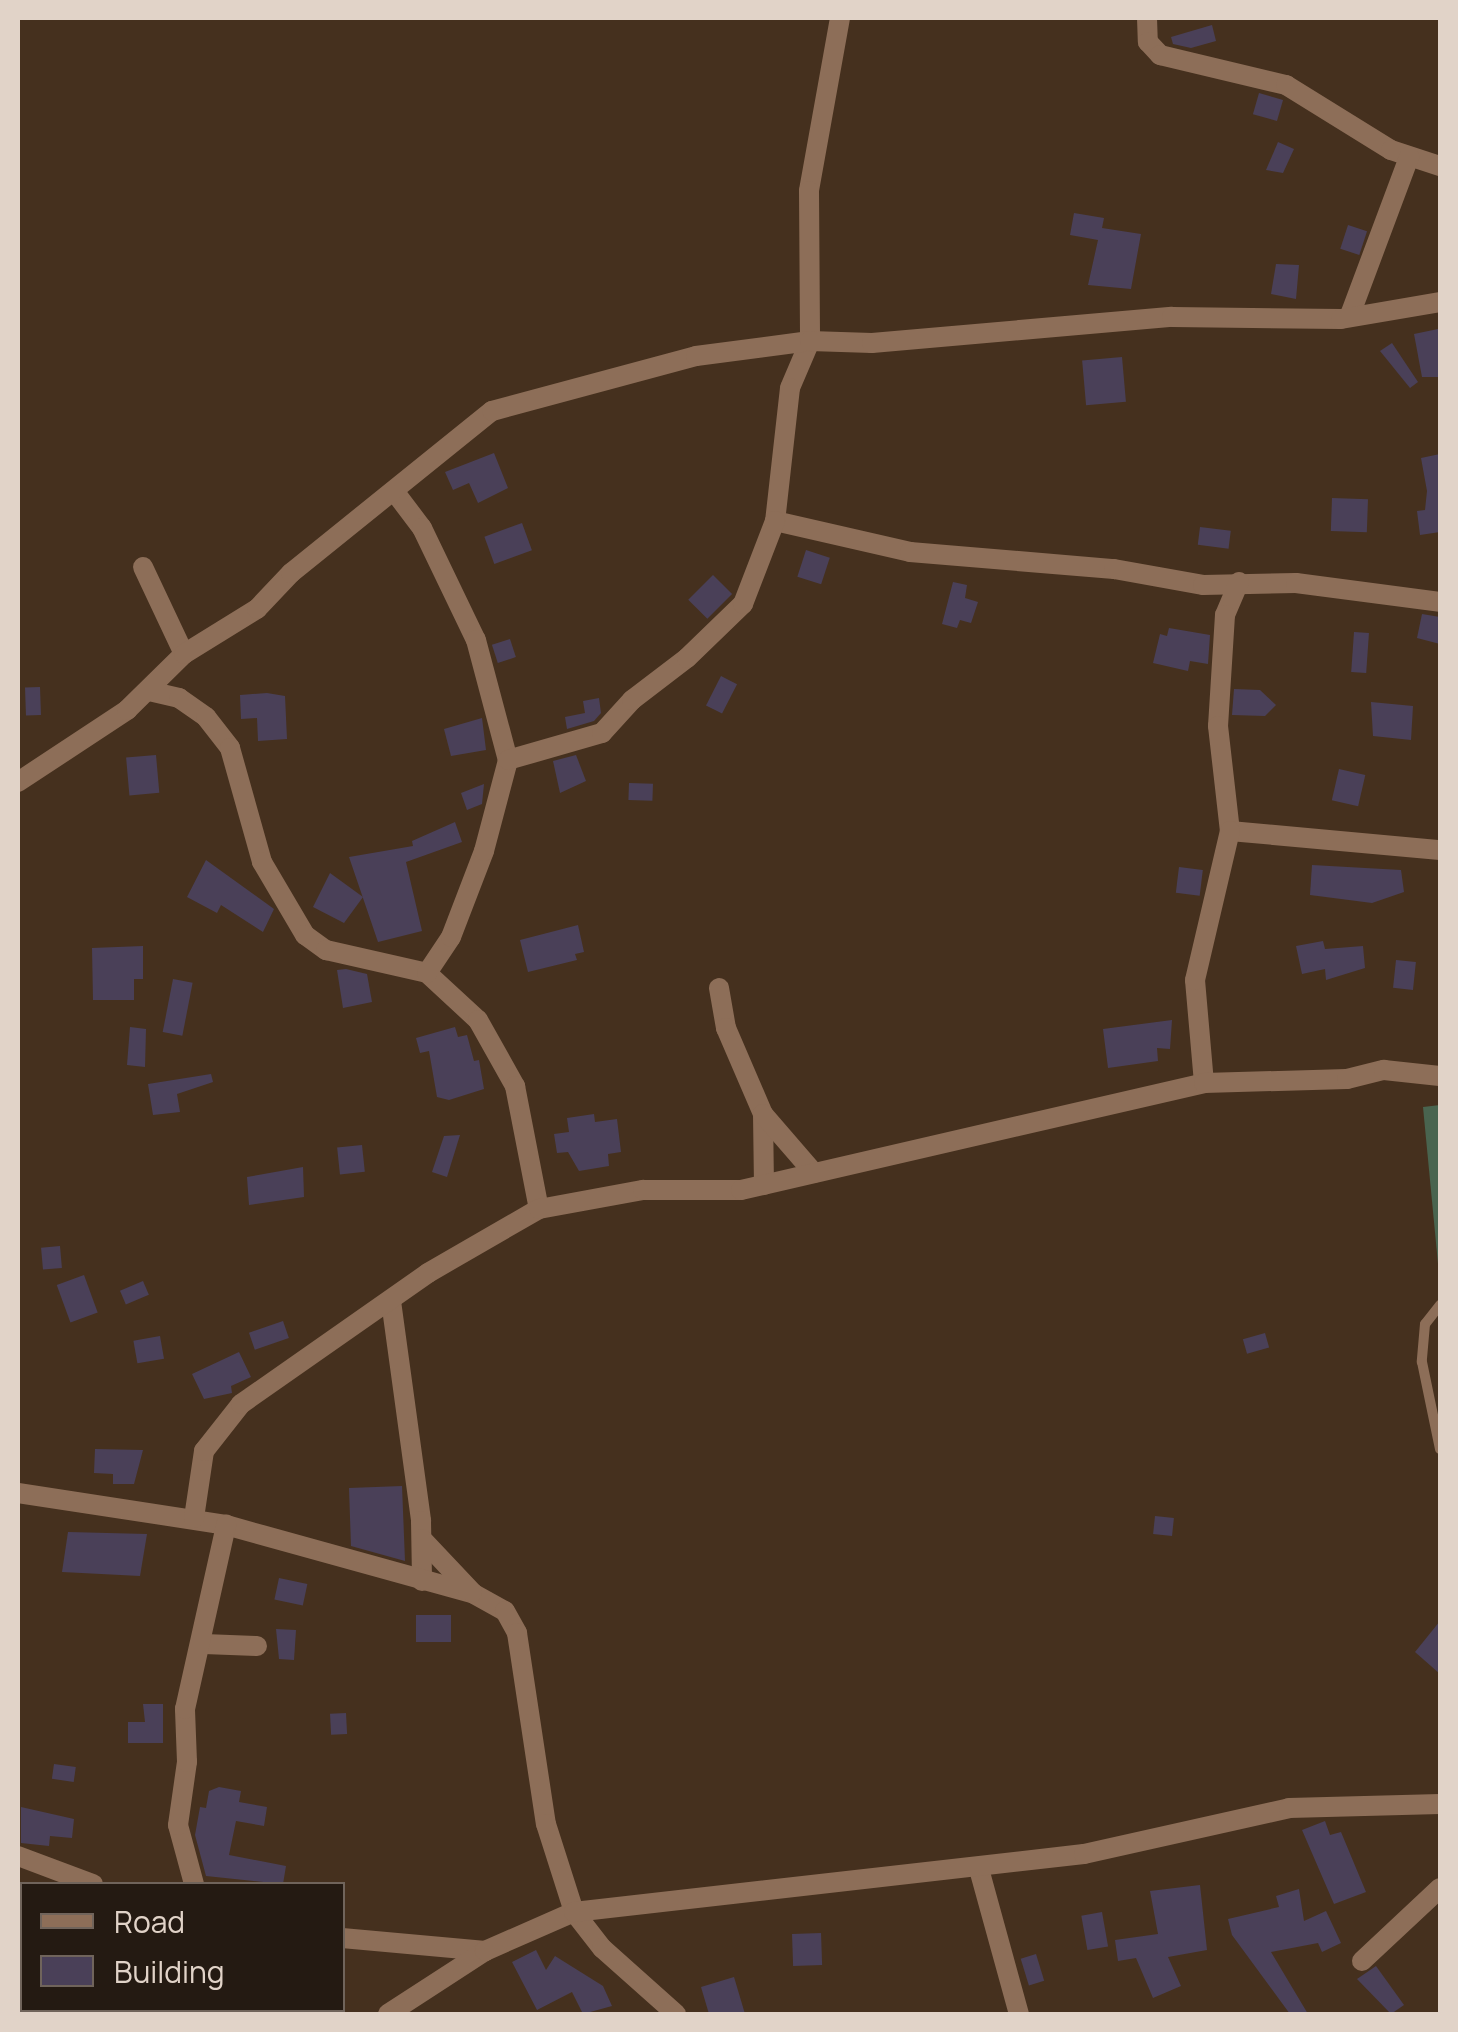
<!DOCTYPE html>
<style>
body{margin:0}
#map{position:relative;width:1458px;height:2032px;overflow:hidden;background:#45301e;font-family:Manrope,sans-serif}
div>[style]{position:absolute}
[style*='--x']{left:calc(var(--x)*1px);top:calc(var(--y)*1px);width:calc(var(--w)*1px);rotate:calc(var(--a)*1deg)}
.green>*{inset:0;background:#49644f}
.building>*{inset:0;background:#4a4058;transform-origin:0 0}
.service>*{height:10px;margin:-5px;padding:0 5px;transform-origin:5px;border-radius:5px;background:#8d6e58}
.minor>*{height:20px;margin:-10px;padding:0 10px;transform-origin:10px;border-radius:10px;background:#8d6e58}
span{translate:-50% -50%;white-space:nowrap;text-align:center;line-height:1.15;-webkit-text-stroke:8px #241a12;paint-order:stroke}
.frame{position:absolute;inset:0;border:20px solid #e1d3c8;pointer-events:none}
.legend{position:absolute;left:20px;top:1882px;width:325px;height:130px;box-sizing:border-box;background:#241a12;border:2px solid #70645b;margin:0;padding:12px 18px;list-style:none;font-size:30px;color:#e1d3c8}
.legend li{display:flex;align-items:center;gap:20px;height:50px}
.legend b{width:50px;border:2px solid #70645b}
</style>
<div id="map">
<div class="green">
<div style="clip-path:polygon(1440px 1105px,1440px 1274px,1439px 1274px,1423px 1107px)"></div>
</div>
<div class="building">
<div style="clip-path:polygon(1212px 25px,1216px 41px,1191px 48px,1173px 44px,1171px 37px)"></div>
<div style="left:1259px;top:93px;width:25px;height:22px;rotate:16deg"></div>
<div style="clip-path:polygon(1278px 142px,1294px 149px,1283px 173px,1266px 170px)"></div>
<div style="clip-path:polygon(1074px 213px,1104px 218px,1102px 228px,1141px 234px,1131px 289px,1088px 285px,1098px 240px,1070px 235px)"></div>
<div style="left:1348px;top:225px;width:20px;height:25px;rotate:18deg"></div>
<div style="clip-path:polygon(1276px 264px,1299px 265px,1296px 299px,1271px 294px)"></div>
<div style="clip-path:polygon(1438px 329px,1440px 377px,1422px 377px,1414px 334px)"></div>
<div style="clip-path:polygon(1392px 343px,1418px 382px,1410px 388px,1380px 351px)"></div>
<div style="left:1122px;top:357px;width:45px;height:40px;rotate:85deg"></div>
<div style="clip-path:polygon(494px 453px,508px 488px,478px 503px,469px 483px,453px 490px,445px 472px)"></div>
<div style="clip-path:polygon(1440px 454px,1440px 532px,1420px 535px,1417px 511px,1425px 510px,1427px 491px,1421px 458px)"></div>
<div style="left:1332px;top:498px;width:36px;height:33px;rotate:2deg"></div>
<div style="left:522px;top:523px;width:29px;height:40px;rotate:70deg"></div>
<div style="left:1200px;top:527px;width:31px;height:18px;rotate:7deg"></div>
<div style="left:806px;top:550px;width:25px;height:28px;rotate:18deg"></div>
<div style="left:713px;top:575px;width:27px;height:35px;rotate:45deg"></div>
<div style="clip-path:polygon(953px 582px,967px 585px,965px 598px,978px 602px,971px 623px,960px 620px,957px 628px,942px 624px)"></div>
<div style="clip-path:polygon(1422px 614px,1440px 617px,1440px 644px,1417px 638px)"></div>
<div style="clip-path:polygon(1169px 628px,1210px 635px,1208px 664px,1190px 661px,1188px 671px,1153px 663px,1160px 634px,1167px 636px)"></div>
<div style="left:1354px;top:632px;width:15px;height:40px;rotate:4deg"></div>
<div style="left:510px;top:639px;width:19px;height:19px;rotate:72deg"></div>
<div style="left:721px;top:676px;width:18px;height:33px;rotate:27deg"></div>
<div style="left:40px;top:687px;width:28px;height:15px;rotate:88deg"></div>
<div style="clip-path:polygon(1234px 689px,1260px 690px,1276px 705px,1265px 716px,1232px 715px)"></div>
<div style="clip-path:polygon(267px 693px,285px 696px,287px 739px,258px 741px,257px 718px,241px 719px,240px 695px)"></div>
<div style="clip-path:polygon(599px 698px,601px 713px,594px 721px,567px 729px,565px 717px,585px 713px,583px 701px)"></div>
<div style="clip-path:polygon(1371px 702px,1413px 706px,1411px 740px,1373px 736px)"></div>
<div style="clip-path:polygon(482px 718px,486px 750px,451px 756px,444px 729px)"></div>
<div style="left:156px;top:755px;width:38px;height:30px;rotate:85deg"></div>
<div style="clip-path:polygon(576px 755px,586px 781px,560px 793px,553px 761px)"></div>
<div style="left:1339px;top:769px;width:27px;height:32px;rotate:13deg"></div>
<div style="left:629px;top:783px;width:24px;height:17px;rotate:2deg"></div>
<div style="clip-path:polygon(484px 784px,482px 804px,467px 810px,461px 793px)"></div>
<div style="clip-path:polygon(455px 822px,462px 842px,406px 862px,422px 931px,378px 942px,349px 857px,413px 846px,412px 841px)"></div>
<div style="clip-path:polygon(206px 860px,274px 909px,263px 932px,221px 905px,217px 913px,187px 897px)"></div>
<div style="clip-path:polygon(1312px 865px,1401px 870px,1404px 892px,1372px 903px,1310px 895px)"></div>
<div style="left:1179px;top:867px;width:24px;height:26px;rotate:7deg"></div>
<div style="clip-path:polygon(330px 873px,363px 897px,344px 923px,313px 907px)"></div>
<div style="clip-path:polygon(578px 925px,584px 952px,575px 954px,577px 960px,528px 972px,520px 940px)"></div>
<div style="clip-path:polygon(1323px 941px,1325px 949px,1363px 946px,1365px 968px,1326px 980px,1325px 969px,1302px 974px,1296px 946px)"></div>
<div style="clip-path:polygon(143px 946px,143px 979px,134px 979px,134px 1000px,93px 1000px,92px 948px)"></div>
<div style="left:1396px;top:960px;width:20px;height:28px;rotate:6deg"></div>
<div style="clip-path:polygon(346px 969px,367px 974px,372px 1002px,343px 1008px,337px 970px)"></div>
<div style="left:173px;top:979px;width:20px;height:54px;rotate:11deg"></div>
<div style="clip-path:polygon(1172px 1020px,1170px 1049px,1157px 1048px,1158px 1061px,1108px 1068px,1103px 1029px)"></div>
<div style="clip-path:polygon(130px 1027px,146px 1029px,145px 1067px,127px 1065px)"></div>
<div style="clip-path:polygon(455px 1027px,458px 1037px,467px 1035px,474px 1061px,479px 1060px,484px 1089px,449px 1100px,437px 1097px,429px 1051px,420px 1053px,416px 1038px)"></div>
<div style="clip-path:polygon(211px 1074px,213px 1082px,177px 1094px,180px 1112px,153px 1115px,148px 1084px)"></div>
<div style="clip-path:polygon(594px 1114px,595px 1122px,617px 1119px,621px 1152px,608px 1154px,609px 1166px,579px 1171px,568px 1152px,557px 1153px,554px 1134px,569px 1132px,567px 1118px)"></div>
<div style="clip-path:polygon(460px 1135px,447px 1177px,432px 1172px,444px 1136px)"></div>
<div style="left:362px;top:1145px;width:27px;height:25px;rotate:84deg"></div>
<div style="clip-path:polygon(303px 1167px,304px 1197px,249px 1205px,247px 1177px)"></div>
<div style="left:60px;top:1246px;width:22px;height:19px;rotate:85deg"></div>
<div style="left:84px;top:1275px;width:40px;height:29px;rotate:70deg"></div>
<div style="left:143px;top:1281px;width:15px;height:25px;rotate:67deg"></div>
<div style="left:283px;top:1321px;width:18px;height:36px;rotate:71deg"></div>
<div style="left:1265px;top:1333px;width:15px;height:23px;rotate:74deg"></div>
<div style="left:160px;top:1336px;width:23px;height:27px;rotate:80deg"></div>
<div style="clip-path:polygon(239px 1352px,251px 1377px,231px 1386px,232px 1393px,204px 1399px,192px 1374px)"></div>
<div style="clip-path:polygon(95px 1449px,143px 1450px,134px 1484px,113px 1484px,113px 1474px,94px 1473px)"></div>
<div style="clip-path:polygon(402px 1486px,405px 1561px,351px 1546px,349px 1488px)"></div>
<div style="left:1155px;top:1516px;width:19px;height:18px;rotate:6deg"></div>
<div style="clip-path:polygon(68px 1532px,147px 1534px,140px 1576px,62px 1572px)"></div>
<div style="left:279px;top:1578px;width:29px;height:22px;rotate:12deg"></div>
<div style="left:416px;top:1615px;width:35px;height:27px"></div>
<div style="clip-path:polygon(1440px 1621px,1440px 1674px,1415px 1652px)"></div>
<div style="clip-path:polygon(276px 1629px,296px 1630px,294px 1660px,279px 1659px)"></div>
<div style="clip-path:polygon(143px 1704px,163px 1704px,163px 1743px,128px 1743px,128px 1722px,145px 1722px)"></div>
<div style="left:346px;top:1713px;width:21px;height:16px;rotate:87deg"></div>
<div style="left:54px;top:1764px;width:22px;height:15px;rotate:8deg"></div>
<div style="clip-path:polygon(219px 1787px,241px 1791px,239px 1802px,267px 1807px,264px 1826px,236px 1821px,229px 1855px,286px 1866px,283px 1884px,206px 1876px,195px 1835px,200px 1807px,206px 1808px,209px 1791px)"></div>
<div style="clip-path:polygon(21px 1807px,74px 1819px,72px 1838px,50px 1836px,49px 1846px,21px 1843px)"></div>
<div style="clip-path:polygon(1325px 1821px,1330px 1835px,1341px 1832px,1366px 1892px,1334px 1904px,1302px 1830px)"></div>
<div style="clip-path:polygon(1200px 1885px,1207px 1950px,1168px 1957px,1181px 1986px,1153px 1998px,1136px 1958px,1118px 1961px,1115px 1940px,1158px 1934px,1150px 1891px)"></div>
<div style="clip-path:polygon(1299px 1889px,1304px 1921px,1326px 1911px,1341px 1943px,1322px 1952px,1318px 1943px,1271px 1952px,1308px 2014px,1290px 2014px,1232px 1935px,1228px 1919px,1279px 1907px,1276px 1896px)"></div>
<div style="left:1102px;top:1912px;width:35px;height:21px;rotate:80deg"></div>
<div style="left:821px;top:1933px;width:32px;height:29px;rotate:88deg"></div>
<div style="clip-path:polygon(536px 1950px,546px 1970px,555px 1956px,603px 1986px,612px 2006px,583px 2014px,572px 1992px,537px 2010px,512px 1962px)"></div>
<div style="left:1036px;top:1954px;width:28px;height:16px;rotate:73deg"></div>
<div style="clip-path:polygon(1376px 1966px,1404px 2005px,1391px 2014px,1357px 1979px)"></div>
<div style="clip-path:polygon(734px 1977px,745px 2014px,709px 2014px,701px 1987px)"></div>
</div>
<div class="service">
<div style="--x:1440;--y:1305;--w:24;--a:128"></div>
<div style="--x:1425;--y:1324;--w:38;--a:95"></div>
<div style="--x:1422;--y:1362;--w:89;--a:78.3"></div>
</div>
<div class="minor">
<div style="--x:840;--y:18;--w:176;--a:100.2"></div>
<div style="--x:809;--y:191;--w:150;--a:89.6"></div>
<div style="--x:810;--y:341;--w:51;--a:113.1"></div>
<div style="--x:790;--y:388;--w:134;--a:96.4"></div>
<div style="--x:775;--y:521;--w:139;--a:12.9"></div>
<div style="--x:910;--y:552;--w:205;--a:4.8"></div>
<div style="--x:1114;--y:569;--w:90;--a:10.2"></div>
<div style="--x:1203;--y:585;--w:93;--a:-1.2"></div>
<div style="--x:1296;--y:583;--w:145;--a:7.5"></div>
<div style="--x:1147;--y:18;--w:24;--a:88"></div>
<div style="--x:1148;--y:42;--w:18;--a:47"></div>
<div style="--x:1160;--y:55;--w:130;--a:13.4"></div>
<div style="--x:1286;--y:85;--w:123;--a:31.8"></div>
<div style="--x:1391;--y:150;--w:52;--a:18.1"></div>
<div style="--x:1350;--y:315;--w:169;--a:-69.5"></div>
<div style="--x:394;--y:491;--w:46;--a:52.9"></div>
<div style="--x:422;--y:528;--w:124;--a:64.3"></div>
<div style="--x:476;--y:640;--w:124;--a:75.1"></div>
<div style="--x:143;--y:567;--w:96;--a:64.8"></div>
<div style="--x:1239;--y:582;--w:36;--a:113"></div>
<div style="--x:1225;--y:615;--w:111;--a:93.6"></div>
<div style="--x:1218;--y:726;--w:106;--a:83.5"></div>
<div style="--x:1230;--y:831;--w:211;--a:5.2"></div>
<div style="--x:149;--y:691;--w:31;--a:13"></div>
<div style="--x:179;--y:698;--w:33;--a:35"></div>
<div style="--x:206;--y:717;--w:39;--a:52"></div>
<div style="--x:230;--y:748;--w:118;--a:74.3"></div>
<div style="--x:262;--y:862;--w:85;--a:59.5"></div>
<div style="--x:305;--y:935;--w:26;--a:36"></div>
<div style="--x:326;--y:950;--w:104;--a:12.8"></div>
<div style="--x:427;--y:973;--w:69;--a:42.7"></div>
<div style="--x:478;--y:1020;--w:76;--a:60.7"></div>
<div style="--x:515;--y:1086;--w:125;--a:79"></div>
<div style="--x:18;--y:782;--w:131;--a:-33.4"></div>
<div style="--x:127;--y:710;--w:80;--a:-44.5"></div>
<div style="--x:184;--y:654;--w:86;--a:-31.7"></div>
<div style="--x:257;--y:609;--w:50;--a:-46.6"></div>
<div style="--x:291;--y:573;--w:258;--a:-38.9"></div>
<div style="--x:492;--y:411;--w:211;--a:-15.1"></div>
<div style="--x:696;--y:356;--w:115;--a:-7.5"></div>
<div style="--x:810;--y:341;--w:62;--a:1.8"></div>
<div style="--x:872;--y:343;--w:301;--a:-5"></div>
<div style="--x:1172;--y:317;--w:169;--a:0.7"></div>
<div style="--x:1341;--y:319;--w:100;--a:-9.7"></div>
<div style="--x:427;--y:973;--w:43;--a:-56.3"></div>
<div style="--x:451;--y:937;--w:92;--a:-69"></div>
<div style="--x:484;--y:851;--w:94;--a:-75.2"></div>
<div style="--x:508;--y:760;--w:98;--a:-16"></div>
<div style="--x:602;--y:733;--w:45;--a:-47.7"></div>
<div style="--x:632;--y:700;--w:69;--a:-37.4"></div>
<div style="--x:687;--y:658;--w:78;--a:-44"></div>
<div style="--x:743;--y:604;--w:89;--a:-68.9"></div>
<div style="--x:719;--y:988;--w:41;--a:80.1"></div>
<div style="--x:726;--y:1028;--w:94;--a:66.7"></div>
<div style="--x:763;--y:1114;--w:71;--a:89.2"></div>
<div style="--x:1204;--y:1083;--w:103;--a:-95"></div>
<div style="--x:1195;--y:980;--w:153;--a:-76.8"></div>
<div style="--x:763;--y:1114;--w:78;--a:49.2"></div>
<div style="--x:391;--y:1301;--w:222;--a:82.2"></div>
<div style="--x:421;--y:1521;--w:60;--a:89"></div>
<div style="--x:18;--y:1493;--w:210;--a:8.7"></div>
<div style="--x:226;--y:1525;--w:257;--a:15.5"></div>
<div style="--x:474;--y:1594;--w:35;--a:29"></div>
<div style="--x:505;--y:1611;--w:25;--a:61"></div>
<div style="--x:517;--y:1633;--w:193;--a:81.4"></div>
<div style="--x:546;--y:1824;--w:92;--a:72.3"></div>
<div style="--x:574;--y:1912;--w:46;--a:52.1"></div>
<div style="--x:602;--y:1948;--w:99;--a:41.7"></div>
<div style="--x:194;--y:1518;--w:68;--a:-81.5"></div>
<div style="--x:204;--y:1451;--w:60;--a:-51.8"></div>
<div style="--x:241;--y:1404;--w:228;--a:-35"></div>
<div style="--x:428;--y:1273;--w:128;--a:-30"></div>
<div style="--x:539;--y:1209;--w:106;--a:-10.4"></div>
<div style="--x:643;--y:1190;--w:98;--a:0"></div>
<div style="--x:741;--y:1190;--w:475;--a:-13"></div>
<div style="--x:1204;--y:1083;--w:143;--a:-1.6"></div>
<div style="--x:1347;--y:1079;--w:38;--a:-14"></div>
<div style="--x:1384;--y:1070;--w:56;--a:6.1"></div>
<div style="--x:422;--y:1539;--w:73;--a:46.7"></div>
<div style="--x:204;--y:1644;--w:53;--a:2.2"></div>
<div style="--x:18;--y:1856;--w:80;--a:20.5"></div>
<div style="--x:979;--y:1869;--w:150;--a:74.6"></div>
<div style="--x:194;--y:1884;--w:61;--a:-105.2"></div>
<div style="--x:178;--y:1825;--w:64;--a:-81.9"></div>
<div style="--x:187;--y:1762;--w:53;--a:-92.2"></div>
<div style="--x:185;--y:1709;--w:189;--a:-77.4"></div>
<div style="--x:342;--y:1938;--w:144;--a:5.2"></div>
<div style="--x:18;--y:1947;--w:13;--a:-72"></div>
<div style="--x:1362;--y:1961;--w:107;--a:-43.1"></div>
<div style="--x:388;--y:2014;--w:116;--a:-33"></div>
<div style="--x:485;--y:1951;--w:97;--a:-23.7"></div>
<div style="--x:574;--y:1912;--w:513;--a:-6.49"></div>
<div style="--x:1084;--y:1854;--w:210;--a:-12.6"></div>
<div style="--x:1289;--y:1808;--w:151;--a:-1.5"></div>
</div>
<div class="frame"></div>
<ul class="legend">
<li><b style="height:12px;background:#8d6e58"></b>Road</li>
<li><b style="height:28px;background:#4a4058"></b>Building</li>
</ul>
</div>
